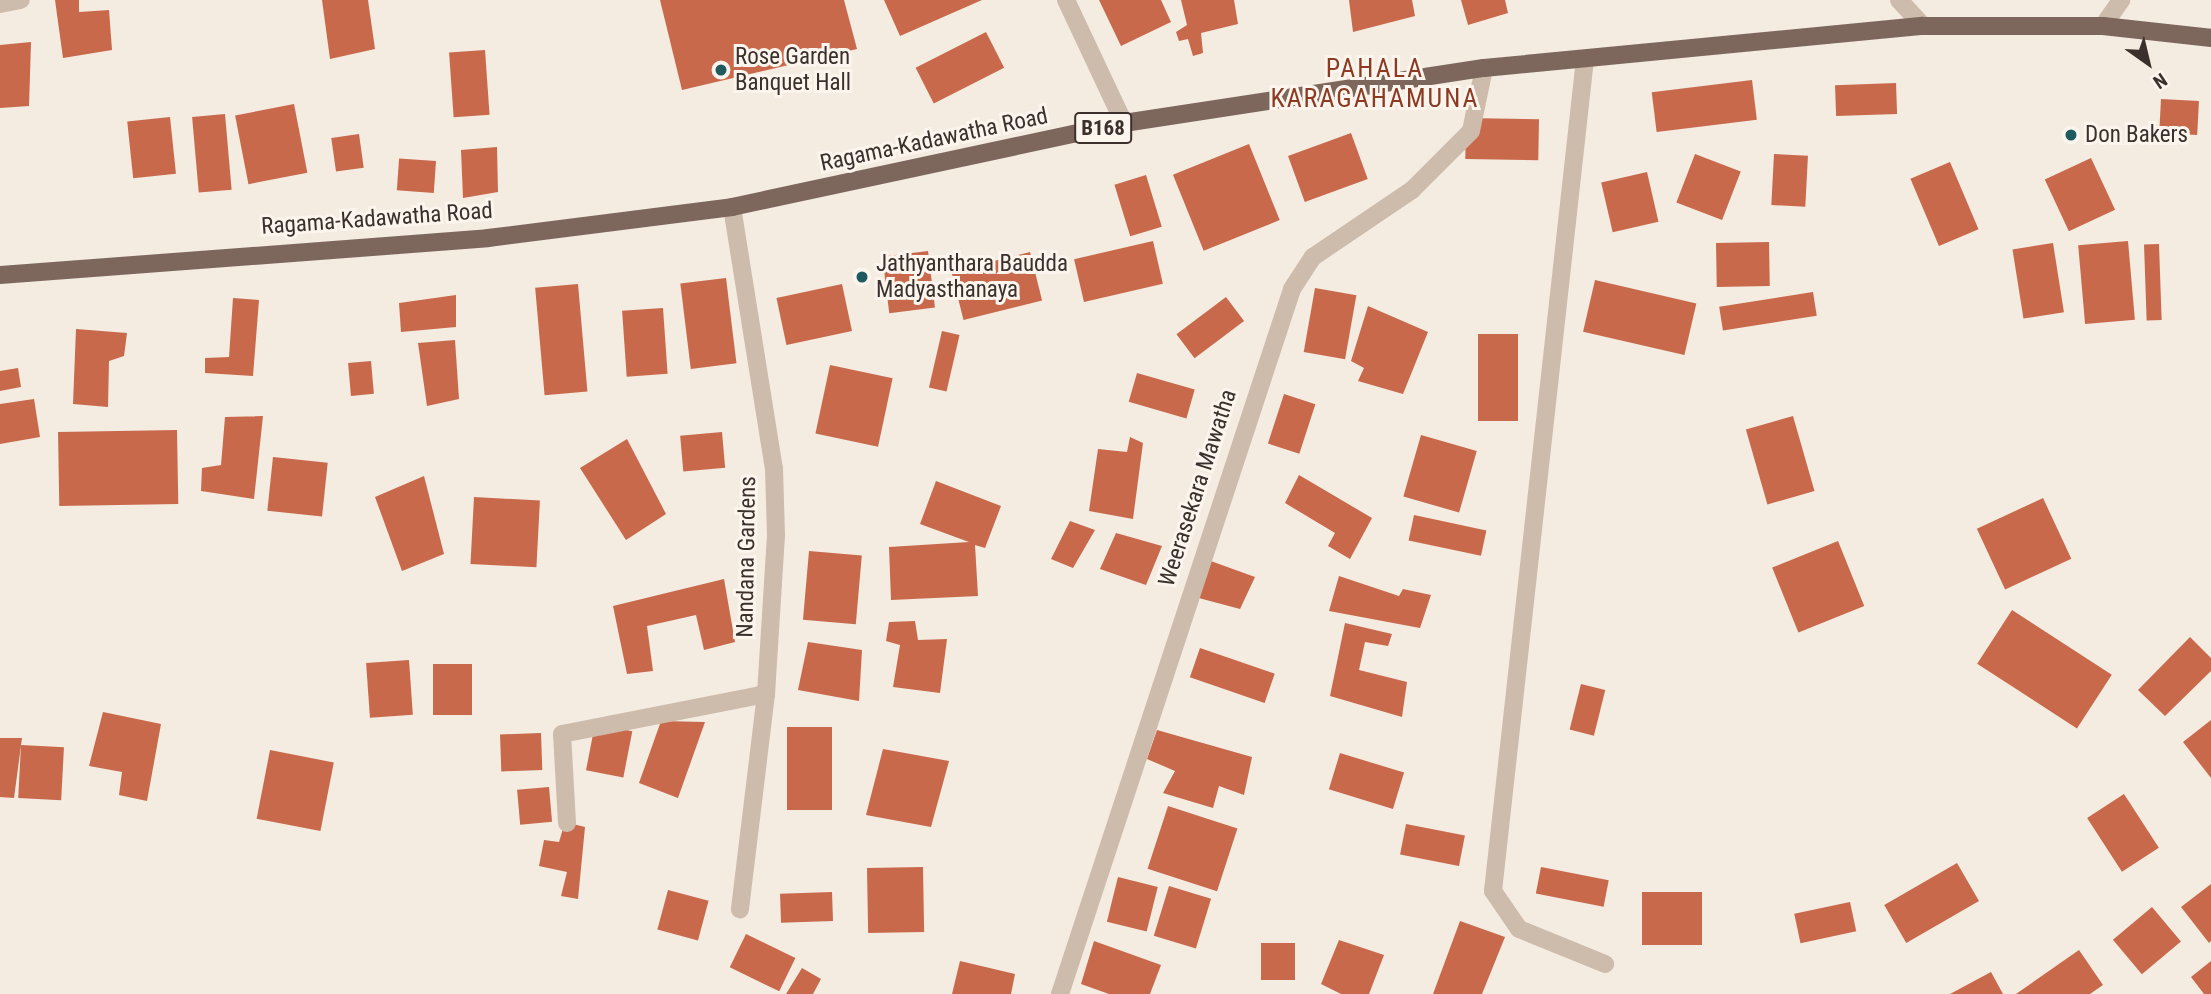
<!DOCTYPE html>
<style>
body{margin:0}
#map{position:relative;width:2211px;height:994px;overflow:hidden;background:#f4ebe1;font-family:"Roboto Condensed",sans-serif}
div>[style]{position:absolute}
[style*='--x']{left:calc(var(--x)*1px);top:calc(var(--y)*1px);width:calc(var(--w)*1px);rotate:calc(var(--a)*1deg)}
.building>*{inset:0;background:#c8694b;transform-origin:0 0}
.minor>*{height:18px;margin:-9px;padding:0 9px;transform-origin:9px;border-radius:9px;background:#cdbbac}
.tertiary>*{height:18px;margin:-9px;padding:0 9px;transform-origin:9px;border-radius:9px;background:#cdbbac}
.primary>*{height:18px;margin:-9px;padding:0 9px;transform-origin:9px;border-radius:9px;background:#7d675c}
.dots>*{width:19px;height:19px;translate:-50% -50%;box-sizing:border-box;border:4px solid #fbf5ee;border-radius:50%}
span{translate:-50% -50%;white-space:nowrap;text-align:center;line-height:1.15;-webkit-text-stroke:6px #fbf5ee;paint-order:stroke}
.shield-label span{padding:2px 5px;background:#fbf5ee;border:2px solid;border-radius:5px;-webkit-text-stroke-width:0}
.shield-label{font-size:21px;color:#3b302b;font-weight:700}
.poi-label{font-size:23px;color:#3b302b}
.left{translate:0 -50%;text-align:left}
.street-label{font-size:23px;color:#3b302b}
.quarter-label{font-size:26px;color:#8c3b22;letter-spacing:2px}
.north{position:absolute;left:2113px;top:28px;width:70px;height:70px;-webkit-text-stroke:5px #fbf5ee;paint-order:stroke;rotate:146deg;font-size:19px;font-weight:700;line-height:28px;text-align:center;color:#3b302b}
.north::after{content:'';display:block;margin:auto;width:24px;height:32px;background:#3b302b;clip-path:polygon(50% 0,100% 100%,50% 72%,0 100%)}
</style>
<div id="map">
<div class="building">
<div style="clip-path:polygon(55px 0,79px 0,79px 12px,109px 10px,112px 50px,63px 58px)"></div>
<div style="clip-path:polygon(322px 0,368px 0,375px 49px,330px 59px)"></div>
<div style="clip-path:polygon(660px 0,844px 0,857px 49px,682px 90px)"></div>
<div style="clip-path:polygon(884px 0,982px 0,900px 36px)"></div>
<div style="clip-path:polygon(1099px 0,1161px 0,1171px 22px,1121px 46px)"></div>
<div style="clip-path:polygon(1181px 0,1234px 0,1238px 24px,1201px 33px,1203px 53px,1193px 56px,1188px 39px,1179px 41px,1176px 32px,1187px 25px)"></div>
<div style="clip-path:polygon(1349px 0,1412px 0,1415px 16px,1353px 32px)"></div>
<div style="clip-path:polygon(1461px 0,1505px 0,1508px 13px,1468px 25px)"></div>
<div style="left:986px;top:32px;width:40px;height:79px;rotate:63deg"></div>
<div style="clip-path:polygon(31px 42px,29px 106px,0 108px,0 45px)"></div>
<div style="left:485px;top:50px;width:65px;height:36px;rotate:86deg"></div>
<div style="left:1752px;top:80px;width:40px;height:101px;rotate:83deg"></div>
<div style="left:1896px;top:83px;width:31px;height:61px;rotate:88deg"></div>
<div style="left:2161px;top:99px;width:38px;height:34px;rotate:3deg"></div>
<div style="left:294px;top:104px;width:70px;height:60px;rotate:79deg"></div>
<div style="left:225px;top:114px;width:76px;height:33px;rotate:85deg"></div>
<div style="left:170px;top:117px;width:57px;height:43px;rotate:84deg"></div>
<div style="left:1466px;top:118px;width:73px;height:41px;rotate:1deg"></div>
<div style="left:1351px;top:133px;width:49px;height:67px;rotate:70deg"></div>
<div style="left:359px;top:134px;width:34px;height:28px;rotate:82deg"></div>
<div style="left:1249px;top:144px;width:82px;height:82px;rotate:68deg"></div>
<div style="clip-path:polygon(497px 147px,498px 192px,463px 198px,461px 150px)"></div>
<div style="left:1695px;top:154px;width:49px;height:52px;rotate:21deg"></div>
<div style="left:1774px;top:154px;width:34px;height:51px;rotate:3deg"></div>
<div style="left:2091px;top:158px;width:57px;height:51px;rotate:65deg"></div>
<div style="left:436px;top:161px;width:32px;height:37px;rotate:94deg"></div>
<div style="left:1950px;top:162px;width:73px;height:43px;rotate:67deg"></div>
<div style="left:1647px;top:172px;width:51px;height:47px;rotate:77deg"></div>
<div style="left:1146px;top:175px;width:54px;height:33px;rotate:73deg"></div>
<div style="left:1153px;top:241px;width:44px;height:81px;rotate:77deg"></div>
<div style="left:2128px;top:241px;width:79px;height:50px;rotate:85deg"></div>
<div style="left:1769px;top:242px;width:44px;height:53px;rotate:89deg"></div>
<div style="left:2053px;top:243px;width:70px;height:41px;rotate:81deg"></div>
<div style="left:2159px;top:244px;width:76px;height:15px;rotate:88deg"></div>
<div style="left:928px;top:251px;width:57px;height:46px;rotate:83deg"></div>
<div style="left:1030px;top:252px;width:50px;height:81px;rotate:76deg"></div>
<div style="left:726px;top:278px;width:86px;height:46px;rotate:83deg"></div>
<div style="left:1595px;top:280px;width:104px;height:53px;rotate:13deg"></div>
<div style="left:578px;top:284px;width:108px;height:43px;rotate:85deg"></div>
<div style="left:842px;top:284px;width:48px;height:67px;rotate:78deg"></div>
<div style="left:1315px;top:288px;width:42px;height:65px;rotate:10deg"></div>
<div style="left:1813px;top:292px;width:24px;height:95px;rotate:81deg"></div>
<div style="clip-path:polygon(456px 295px,456px 327px,401px 332px,399px 303px)"></div>
<div style="left:1226px;top:297px;width:30px;height:62px;rotate:53deg"></div>
<div style="clip-path:polygon(233px 298px,259px 300px,253px 376px,205px 373px,205px 358px,229px 357px)"></div>
<div style="clip-path:polygon(1368px 306px,1428px 332px,1403px 394px,1358px 381px,1364px 368px,1351px 361px)"></div>
<div style="left:663px;top:308px;width:66px;height:41px;rotate:86deg"></div>
<div style="clip-path:polygon(76px 329px,127px 333px,124px 356px,109px 361px,108px 407px,73px 404px)"></div>
<div style="left:942px;top:331px;width:18px;height:58px;rotate:13deg"></div>
<div style="left:1478px;top:334px;width:40px;height:87px"></div>
<div style="clip-path:polygon(455px 340px,459px 399px,427px 406px,418px 343px)"></div>
<div style="left:371px;top:361px;width:33px;height:23px;rotate:85deg"></div>
<div style="left:830px;top:365px;width:64px;height:70px;rotate:12deg"></div>
<div style="clip-path:polygon(18px 368px,21px 387px,0 391px,0 371px)"></div>
<div style="left:1137px;top:373px;width:60px;height:30px;rotate:16deg"></div>
<div style="left:1284px;top:394px;width:33px;height:52px;rotate:18deg"></div>
<div style="clip-path:polygon(34px 399px,40px 437px,0 444px,0 404px)"></div>
<div style="clip-path:polygon(263px 416px,254px 499px,201px 491px,202px 468px,221px 465px,225px 417px)"></div>
<div style="left:1793px;top:416px;width:78px;height:49px;rotate:74deg"></div>
<div style="left:177px;top:430px;width:74px;height:119px;rotate:89deg"></div>
<div style="left:722px;top:432px;width:36px;height:42px;rotate:85deg"></div>
<div style="left:1421px;top:435px;width:58px;height:64px;rotate:16deg"></div>
<div style="clip-path:polygon(1130px 437px,1143px 443px,1133px 519px,1089px 511px,1098px 449px,1127px 452px)"></div>
<div style="clip-path:polygon(627px 439px,666px 514px,626px 540px,580px 468px)"></div>
<div style="left:273px;top:457px;width:55px;height:54px;rotate:6deg"></div>
<div style="clip-path:polygon(1299px 475px,1372px 518px,1350px 559px,1328px 546px,1335px 533px,1285px 503px)"></div>
<div style="clip-path:polygon(424px 476px,444px 554px,402px 571px,375px 497px)"></div>
<div style="clip-path:polygon(936px 481px,1001px 506px,985px 548px,975px 545px,978px 596px,891px 600px,889px 547px,969px 542px,920px 524px)"></div>
<div style="left:474px;top:497px;width:66px;height:67px;rotate:3deg"></div>
<div style="left:2043px;top:498px;width:67px;height:73px;rotate:65deg"></div>
<div style="left:1414px;top:515px;width:74px;height:26px;rotate:12deg"></div>
<div style="clip-path:polygon(1070px 521px,1095px 530px,1073px 568px,1051px 559px)"></div>
<div style="clip-path:polygon(1116px 533px,1162px 546px,1146px 585px,1100px 569px)"></div>
<div style="left:1838px;top:541px;width:70px;height:71px;rotate:68deg"></div>
<div style="left:809px;top:551px;width:53px;height:69px;rotate:5deg"></div>
<div style="clip-path:polygon(1208px 560px,1255px 577px,1240px 609px,1195px 597px)"></div>
<div style="clip-path:polygon(1339px 576px,1399px 596px,1403px 589px,1431px 595px,1420px 628px,1329px 611px)"></div>
<div style="clip-path:polygon(724px 579px,735px 642px,704px 650px,696px 615px,647px 626px,653px 671px,627px 674px,613px 606px)"></div>
<div style="left:2012px;top:610px;width:119px;height:64px;rotate:33deg"></div>
<div style="clip-path:polygon(915px 621px,918px 640px,947px 639px,940px 693px,893px 687px,900px 645px,886px 641px,889px 622px)"></div>
<div style="clip-path:polygon(1345px 623px,1392px 634px,1388px 646px,1365px 642px,1359px 670px,1407px 682px,1402px 717px,1330px 696px)"></div>
<div style="clip-path:polygon(2190px 637px,2211px 658px,2211px 671px,2165px 716px,2138px 690px)"></div>
<div style="clip-path:polygon(808px 642px,862px 650px,859px 701px,798px 690px)"></div>
<div style="left:1200px;top:648px;width:79px;height:31px;rotate:19deg"></div>
<div style="left:409px;top:660px;width:55px;height:43px;rotate:86deg"></div>
<div style="left:433px;top:664px;width:39px;height:51px"></div>
<div style="left:1581px;top:684px;width:25px;height:47px;rotate:14deg"></div>
<div style="clip-path:polygon(103px 712px,161px 724px,147px 801px,119px 795px,122px 772px,89px 766px)"></div>
<div style="clip-path:polygon(2211px 720px,2211px 778px,2183px 742px)"></div>
<div style="clip-path:polygon(661px 721px,705px 722px,678px 798px,639px 783px)"></div>
<div style="left:595px;top:724px;width:38px;height:47px;rotate:11deg"></div>
<div style="left:787px;top:727px;width:45px;height:83px"></div>
<div style="clip-path:polygon(1157px 730px,1252px 757px,1244px 795px,1219px 786px,1213px 808px,1163px 793px,1175px 771px,1147px 759px)"></div>
<div style="left:541px;top:733px;width:37px;height:41px;rotate:88deg"></div>
<div style="clip-path:polygon(0 738px,22px 738px,14px 798px,0 797px)"></div>
<div style="left:21px;top:745px;width:43px;height:53px;rotate:3deg"></div>
<div style="clip-path:polygon(883px 749px,949px 761px,931px 827px,866px 815px)"></div>
<div style="left:270px;top:750px;width:65px;height:70px;rotate:11deg"></div>
<div style="left:1340px;top:753px;width:67px;height:38px;rotate:17deg"></div>
<div style="left:549px;top:787px;width:35px;height:32px;rotate:85deg"></div>
<div style="left:2124px;top:794px;width:64px;height:44px;rotate:57deg"></div>
<div style="left:1168px;top:806px;width:73px;height:66px;rotate:18deg"></div>
<div style="clip-path:polygon(565px 822px,585px 827px,578px 899px,561px 896px,567px 872px,539px 866px,544px 840px,559px 842px)"></div>
<div style="left:1406px;top:824px;width:60px;height:31px;rotate:11deg"></div>
<div style="left:1957px;top:863px;width:44px;height:84px;rotate:60deg"></div>
<div style="left:923px;top:867px;width:65px;height:56px;rotate:89deg"></div>
<div style="left:1541px;top:867px;width:69px;height:27px;rotate:11deg"></div>
<div style="left:1118px;top:877px;width:41px;height:46px;rotate:14deg"></div>
<div style="clip-path:polygon(2211px 884px,2211px 941px,2209px 943px,2181px 907px)"></div>
<div style="left:1169px;top:886px;width:44px;height:52px;rotate:17deg"></div>
<div style="left:668px;top:890px;width:42px;height:41px;rotate:15deg"></div>
<div style="left:832px;top:892px;width:29px;height:52px;rotate:88deg"></div>
<div style="left:1702px;top:892px;width:53px;height:60px;rotate:90deg"></div>
<div style="left:1850px;top:902px;width:30px;height:57px;rotate:78deg"></div>
<div style="left:2152px;top:907px;width:45px;height:51px;rotate:50deg"></div>
<div style="clip-path:polygon(1460px 921px,1505px 937px,1482px 994px,1433px 994px)"></div>
<div style="left:746px;top:934px;width:55px;height:37px;rotate:26deg"></div>
<div style="clip-path:polygon(1339px 940px,1384px 955px,1369px 994px,1341px 994px,1321px 984px)"></div>
<div style="clip-path:polygon(1094px 941px,1161px 965px,1150px 994px,1109px 994px,1081px 984px)"></div>
<div style="left:1295px;top:943px;width:37px;height:34px;rotate:90deg"></div>
<div style="clip-path:polygon(2079px 950px,2103px 985px,2090px 994px,2016px 994px)"></div>
<div style="clip-path:polygon(960px 961px,1015px 974px,1011px 994px,952px 994px)"></div>
<div style="clip-path:polygon(2211px 961px,2211px 994px,2204px 994px,2191px 977px)"></div>
<div style="clip-path:polygon(802px 968px,821px 979px,813px 994px,786px 994px)"></div>
<div style="clip-path:polygon(1991px 972px,2003px 994px,1950px 994px)"></div>
</div>
<div class="minor">
<div style="--x:1066;--y:0;--w:136;--a:64.8"></div>
<div style="--x:1899;--y:0;--w:35;--a:47"></div>
<div style="--x:0;--y:4;--w:21;--a:-11"></div>
<div style="--x:1585;--y:59;--w:837;--a:96.31"></div>
<div style="--x:1493;--y:891;--w:46;--a:55.6"></div>
<div style="--x:1519;--y:929;--w:93;--a:22.1"></div>
<div style="--x:732;--y:207;--w:264;--a:80.9"></div>
<div style="--x:774;--y:468;--w:67;--a:88.3"></div>
<div style="--x:776;--y:535;--w:159;--a:93.6"></div>
<div style="--x:766;--y:694;--w:217;--a:96.9"></div>
<div style="--x:567;--y:823;--w:89;--a:-93.2"></div>
<div style="--x:562;--y:734;--w:208;--a:-11.1"></div>
<div style="--x:1060;--y:994;--w:742;--a:-71.78"></div>
<div style="--x:1292;--y:289;--w:38;--a:-57"></div>
<div style="--x:1313;--y:257;--w:120;--a:-34.1"></div>
<div style="--x:1412;--y:190;--w:83;--a:-45"></div>
<div style="--x:1471;--y:131;--w:64;--a:-78.3"></div>
</div>
<div class="tertiary">
<div style="--x:2103;--y:26;--w:32;--a:-55"></div>
</div>
<div class="primary">
<div style="--x:0;--y:275;--w:489;--a:-4.3"></div>
<div style="--x:488;--y:238;--w:246;--a:-7.2"></div>
<div style="--x:732;--y:207;--w:401;--a:-12.1"></div>
<div style="--x:1124;--y:123;--w:364;--a:-8.7"></div>
<div style="--x:1484;--y:68;--w:441;--a:-5.5"></div>
<div style="--x:1923;--y:26;--w:180;--a:0"></div>
<div style="--x:2103;--y:26;--w:109;--a:6.3"></div>
</div>
<div class="dots">
<div style="left:721px;top:70px;background:#1f5a5e"></div>
<div style="left:2071px;top:135px;background:#1f5a5e"></div>
<div style="left:862px;top:277px;background:#1f5a5e"></div>
</div>
<div class="shield-label">
<span style="left:1103px;top:128px">B168</span>
</div>
<div class="poi-label">
<span class="left" style="left:735px;top:70px">Rose Garden<br>Banquet Hall</span>
<span class="left" style="left:2085px;top:135px">Don Bakers</span>
<span class="left" style="left:876px;top:277px">Jathyanthara Baudda<br>Madyasthanaya</span>
</div>
<div class="street-label">
<span style="left:934px;top:140px;rotate:-12deg">Ragama-Kadawatha Road</span>
<span style="left:377px;top:219px;rotate:-4deg">Ragama-Kadawatha Road</span>
<span style="left:1198px;top:488px;rotate:-72deg">Weerasekara Mawatha</span>
<span style="left:747px;top:557px;rotate:-89deg">Nandana Gardens</span>
</div>
<div class="quarter-label">
<span style="left:1375px;top:84px">PAHALA<br>KARAGAHAMUNA</span>
</div>
<div class="north">N</div>
</div>
